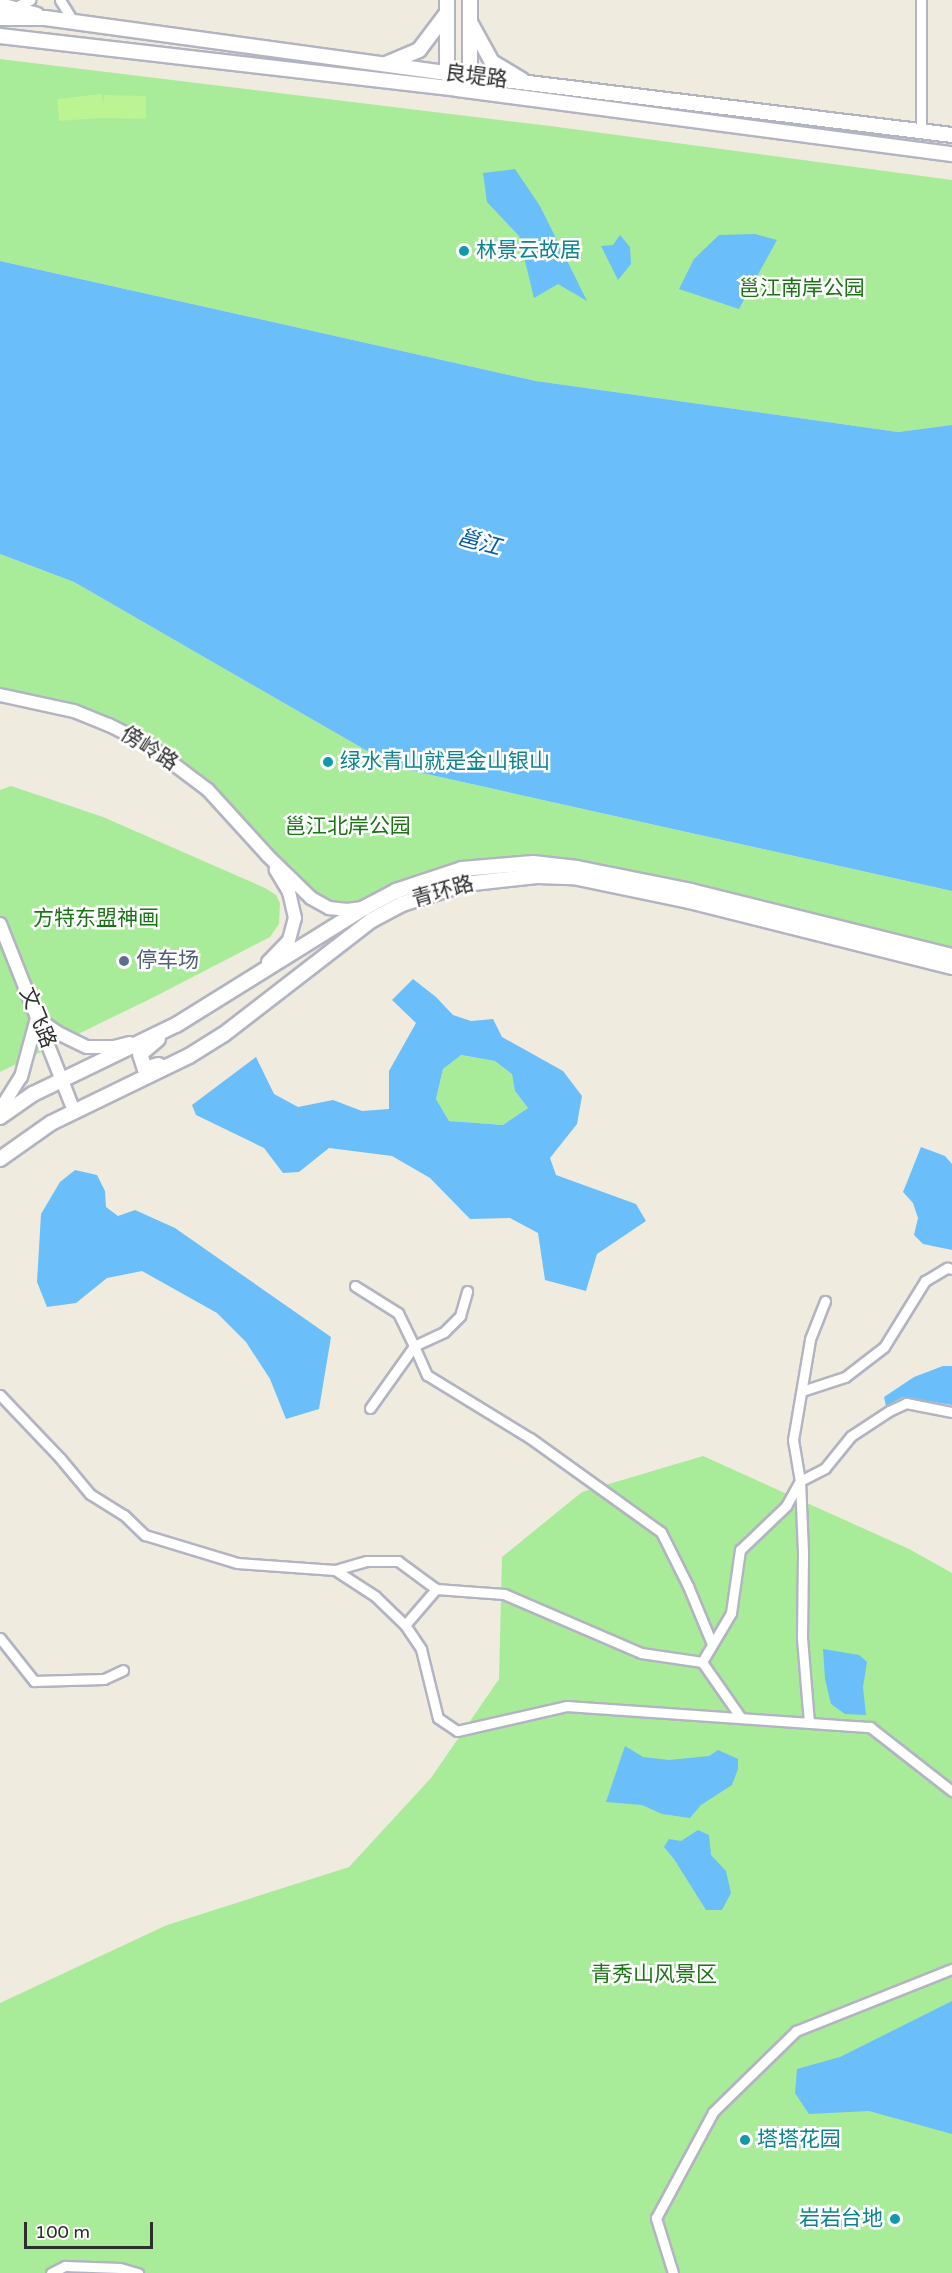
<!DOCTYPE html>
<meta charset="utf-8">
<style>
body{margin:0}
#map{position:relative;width:952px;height:2273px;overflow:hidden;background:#f0ebdf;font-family:"Varela Round","Noto Sans SC",sans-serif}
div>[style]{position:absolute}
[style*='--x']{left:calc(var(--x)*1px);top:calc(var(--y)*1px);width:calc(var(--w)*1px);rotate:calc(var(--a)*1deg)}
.green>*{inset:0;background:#a8eb98}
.pitch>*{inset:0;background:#bcf393}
.water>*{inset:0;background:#6abffa}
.roads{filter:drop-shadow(2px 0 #b3b4c2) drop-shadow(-2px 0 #b3b4c2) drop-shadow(0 2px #b3b4c2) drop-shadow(0 -2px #b3b4c2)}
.minor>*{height:9px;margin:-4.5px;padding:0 4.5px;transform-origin:4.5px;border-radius:4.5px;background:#fff}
.tertiary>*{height:12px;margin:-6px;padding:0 6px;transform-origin:6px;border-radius:6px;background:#fff}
.secondary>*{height:14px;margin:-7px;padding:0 7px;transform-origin:7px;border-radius:7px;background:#fff}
.dots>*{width:16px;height:16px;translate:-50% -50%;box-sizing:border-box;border:3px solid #fff;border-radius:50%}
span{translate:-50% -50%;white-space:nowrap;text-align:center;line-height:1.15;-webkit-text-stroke:5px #fff;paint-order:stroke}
.street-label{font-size:21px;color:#2e2e2e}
.culture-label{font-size:21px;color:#0d838f}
.left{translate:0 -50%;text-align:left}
.right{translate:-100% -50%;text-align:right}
.park-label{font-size:21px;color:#1a7414}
.service-label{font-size:21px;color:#4e5e75}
.water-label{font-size:22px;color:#0159ae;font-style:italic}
.scale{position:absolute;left:24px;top:2222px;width:129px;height:27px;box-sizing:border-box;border:3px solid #2e2e2e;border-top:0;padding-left:8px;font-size:18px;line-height:21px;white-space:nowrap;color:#2e2e2e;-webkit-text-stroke:4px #fff;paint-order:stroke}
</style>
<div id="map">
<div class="green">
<div style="clip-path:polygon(0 59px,550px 126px,952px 180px,952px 425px,898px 432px,536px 381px,0 261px)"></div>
<div style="clip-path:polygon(0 554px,74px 582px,395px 767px,952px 891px,952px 956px,691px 891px,494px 865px,364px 908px,329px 908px,208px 790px,109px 725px,0 695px)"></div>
<div style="clip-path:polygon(11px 786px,103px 817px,265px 888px,276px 895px,280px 903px,279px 924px,270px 937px,154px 997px,0 1072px,0 790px)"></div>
<div style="clip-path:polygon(460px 1055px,495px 1061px,513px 1074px,515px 1091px,528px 1108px,503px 1125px,449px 1121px,436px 1099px,443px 1069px)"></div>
<div style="clip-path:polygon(703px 1456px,909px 1549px,952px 1573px,952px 2273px,0 2273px,0 2003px,167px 1925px,349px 1867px,431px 1778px,499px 1679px,502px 1557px,582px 1492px)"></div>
</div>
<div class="pitch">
<div style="clip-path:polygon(102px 94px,103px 106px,104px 95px,146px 96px,146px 119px,103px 118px,59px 121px,57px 99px)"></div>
</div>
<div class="water">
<div style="clip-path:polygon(515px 169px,540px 206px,587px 301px,558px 284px,534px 298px,519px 236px,487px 202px,483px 173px)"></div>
<div style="clip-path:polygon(755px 234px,777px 240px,739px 309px,679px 289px,694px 259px,719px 235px)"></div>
<div style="clip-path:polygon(620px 235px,630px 247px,631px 264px,618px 280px,601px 246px,613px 245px)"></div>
<div style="clip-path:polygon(0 261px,536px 381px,898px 432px,952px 425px,952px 891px,395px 767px,74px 582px,0 554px)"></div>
<div style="clip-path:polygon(evenodd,413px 979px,436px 997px,453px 1015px,471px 1021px,493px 1019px,502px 1037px,563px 1071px,582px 1096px,577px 1124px,550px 1158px,556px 1175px,636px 1204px,646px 1221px,597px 1254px,586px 1291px,545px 1280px,538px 1233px,510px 1218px,470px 1219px,430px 1178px,392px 1156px,329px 1148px,299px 1172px,283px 1173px,264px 1148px,196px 1115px,192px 1105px,256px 1057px,274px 1094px,298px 1107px,333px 1100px,362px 1111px,389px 1109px,389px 1071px,416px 1023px,392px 1000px,413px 979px,461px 1055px,495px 1061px,512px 1074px,515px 1091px,528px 1108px,503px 1125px,449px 1121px,436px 1099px,443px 1069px,461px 1055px)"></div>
<div style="clip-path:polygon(921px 1147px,945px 1156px,952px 1164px,952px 1250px,923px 1244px,914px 1235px,918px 1218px,913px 1203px,903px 1192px)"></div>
<div style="clip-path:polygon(75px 1170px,97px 1175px,105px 1191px,106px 1207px,118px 1216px,135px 1210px,175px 1228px,331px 1337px,319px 1409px,286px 1419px,270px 1379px,246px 1342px,217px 1313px,142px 1271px,107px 1278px,76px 1303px,47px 1307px,37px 1282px,41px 1214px,60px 1182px)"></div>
<div style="clip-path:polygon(943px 1366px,952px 1366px,952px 1405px,903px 1397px,886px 1406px,884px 1397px,914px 1377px)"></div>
<div style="clip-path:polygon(823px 1649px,859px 1655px,867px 1662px,863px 1687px,866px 1715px,845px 1714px,831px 1704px,825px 1679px)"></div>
<div style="clip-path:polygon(625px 1746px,643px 1757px,669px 1760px,709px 1756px,718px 1750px,738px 1759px,738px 1769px,732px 1785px,701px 1805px,690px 1818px,662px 1814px,642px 1805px,606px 1802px)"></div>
<div style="clip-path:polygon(698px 1830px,709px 1835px,711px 1855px,726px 1871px,731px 1893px,722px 1910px,706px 1910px,674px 1859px,664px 1847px,669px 1839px,681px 1841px)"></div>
<div style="clip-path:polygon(952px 2001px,952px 2134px,869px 2111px,809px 2114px,795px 2093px,797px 2069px,840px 2057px)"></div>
</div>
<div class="roads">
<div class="minor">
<div style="--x:60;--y:0;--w:26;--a:58"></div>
<div style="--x:921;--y:0;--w:131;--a:90"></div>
<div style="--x:15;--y:7;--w:17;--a:-25"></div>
<div style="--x:355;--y:1286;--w:51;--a:32.1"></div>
<div style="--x:398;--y:1313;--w:37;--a:64"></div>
<div style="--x:414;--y:1346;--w:33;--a:-25"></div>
<div style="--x:444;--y:1332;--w:23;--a:-45"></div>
<div style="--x:460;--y:1316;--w:26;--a:-74"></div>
<div style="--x:802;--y:1391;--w:45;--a:-18"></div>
<div style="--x:845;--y:1377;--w:49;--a:-37.6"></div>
<div style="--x:884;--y:1347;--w:78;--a:-58.2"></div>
<div style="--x:925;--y:1281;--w:26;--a:-31"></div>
<div style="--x:947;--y:1268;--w:5;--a:11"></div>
<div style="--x:0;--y:1395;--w:87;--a:46.4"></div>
<div style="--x:60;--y:1458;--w:47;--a:50.2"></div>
<div style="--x:90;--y:1494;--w:40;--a:32"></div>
<div style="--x:124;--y:1515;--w:29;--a:44"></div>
<div style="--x:145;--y:1535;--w:96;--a:16.9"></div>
<div style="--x:237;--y:1563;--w:98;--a:4.1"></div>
<div style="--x:335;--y:1570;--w:48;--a:33"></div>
<div style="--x:375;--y:1596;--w:42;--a:44"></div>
<div style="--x:405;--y:1625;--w:29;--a:56"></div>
<div style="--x:421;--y:1649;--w:71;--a:76.2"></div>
<div style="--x:438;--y:1718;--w:23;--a:34"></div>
<div style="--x:457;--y:1731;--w:113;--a:-12.8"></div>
<div style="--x:567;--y:1706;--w:304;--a:4"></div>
<div style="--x:870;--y:1727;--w:104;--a:38"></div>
<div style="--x:370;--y:1408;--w:76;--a:-54.6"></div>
<div style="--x:414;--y:1346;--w:32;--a:66"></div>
<div style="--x:427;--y:1375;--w:121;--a:31.5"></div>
<div style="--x:530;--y:1438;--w:161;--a:35.7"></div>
<div style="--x:661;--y:1532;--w:60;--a:63.4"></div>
<div style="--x:688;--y:1586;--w:63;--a:67.5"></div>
<div style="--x:335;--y:1570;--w:33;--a:-16"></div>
<div style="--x:367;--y:1561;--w:31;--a:0"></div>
<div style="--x:398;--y:1561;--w:47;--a:36.4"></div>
<div style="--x:436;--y:1589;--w:68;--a:4.2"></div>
<div style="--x:504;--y:1594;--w:149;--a:23.3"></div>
<div style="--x:641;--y:1653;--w:62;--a:8.4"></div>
<div style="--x:702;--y:1662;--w:68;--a:55.1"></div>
<div style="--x:405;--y:1625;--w:48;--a:-49.3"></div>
<div style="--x:0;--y:1638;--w:55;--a:51.7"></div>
<div style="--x:34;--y:1681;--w:70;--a:-1.6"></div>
<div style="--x:104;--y:1679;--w:21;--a:-25"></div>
<div style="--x:702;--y:1662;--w:57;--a:-59.4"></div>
<div style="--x:731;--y:1613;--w:64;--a:-81.9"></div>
<div style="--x:740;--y:1550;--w:64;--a:-43.7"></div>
<div style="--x:786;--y:1506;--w:29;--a:-61"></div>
<div style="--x:800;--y:1481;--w:42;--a:-99.7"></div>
<div style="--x:793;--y:1440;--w:102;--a:-80.4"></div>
<div style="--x:810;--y:1339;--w:41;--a:-68.5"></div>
<div style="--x:809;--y:1723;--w:86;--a:-94.7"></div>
<div style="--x:802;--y:1637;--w:85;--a:-89.3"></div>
<div style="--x:803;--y:1552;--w:71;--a:-92.4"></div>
<div style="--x:800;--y:1481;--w:28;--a:-27"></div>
<div style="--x:825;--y:1468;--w:41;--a:-50.9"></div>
<div style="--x:851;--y:1436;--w:45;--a:-33.3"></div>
<div style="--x:889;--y:1411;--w:19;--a:-25"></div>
<div style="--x:906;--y:1403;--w:47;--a:11.1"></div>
<div style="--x:51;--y:2273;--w:16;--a:-27"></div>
<div style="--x:65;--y:2266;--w:55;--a:2.1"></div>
<div style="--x:120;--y:2268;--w:19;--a:16"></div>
<div style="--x:673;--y:2273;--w:58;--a:-107.2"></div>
<div style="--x:656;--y:2218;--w:120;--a:-61.7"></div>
<div style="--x:713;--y:2112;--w:116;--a:-44.3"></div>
<div style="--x:796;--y:2031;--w:168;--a:-21.7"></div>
</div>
<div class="tertiary">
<div style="--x:0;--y:695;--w:76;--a:12.2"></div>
<div style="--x:74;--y:711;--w:38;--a:22"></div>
<div style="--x:109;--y:725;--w:42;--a:26.6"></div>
<div style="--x:147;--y:744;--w:76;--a:37"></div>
<div style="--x:208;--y:790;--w:89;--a:47.7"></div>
<div style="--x:268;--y:856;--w:60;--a:44.3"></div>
<div style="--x:311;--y:898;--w:21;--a:29"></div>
<div style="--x:329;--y:908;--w:18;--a:6"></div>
<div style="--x:347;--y:910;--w:16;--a:-7"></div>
<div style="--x:0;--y:924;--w:201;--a:68.4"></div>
<div style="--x:268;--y:962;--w:30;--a:-46"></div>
<div style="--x:289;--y:940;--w:23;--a:-75"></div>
<div style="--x:295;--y:918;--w:27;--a:-103"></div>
<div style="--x:289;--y:892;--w:26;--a:-121"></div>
<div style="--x:38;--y:1019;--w:24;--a:35"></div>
<div style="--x:58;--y:1033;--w:32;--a:26"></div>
<div style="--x:87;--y:1047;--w:27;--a:0"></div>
<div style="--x:114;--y:1047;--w:16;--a:-14"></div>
<div style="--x:0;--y:1110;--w:39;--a:-58"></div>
<div style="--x:21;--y:1077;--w:61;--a:-74.8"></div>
</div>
<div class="secondary">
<div style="--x:447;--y:0;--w:73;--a:90"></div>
<div style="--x:447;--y:73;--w:7;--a:56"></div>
<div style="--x:0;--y:5;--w:38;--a:15"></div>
<div style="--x:0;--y:18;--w:45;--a:0"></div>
<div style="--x:45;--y:18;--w:406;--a:7.8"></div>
<div style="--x:447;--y:73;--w:509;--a:7"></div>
<div style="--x:470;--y:22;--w:46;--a:61.2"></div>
<div style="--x:492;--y:62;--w:35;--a:31"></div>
<div style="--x:0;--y:36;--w:460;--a:6.6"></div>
<div style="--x:457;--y:89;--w:499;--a:7.5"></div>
<div style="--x:386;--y:64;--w:36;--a:-23"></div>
<div style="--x:419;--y:50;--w:46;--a:-52.9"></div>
<div style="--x:465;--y:81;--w:7;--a:-45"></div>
<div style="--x:470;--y:76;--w:76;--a:-90"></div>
<div style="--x:158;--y:1039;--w:23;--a:140"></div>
<div style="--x:140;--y:1054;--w:16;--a:72"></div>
<div style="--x:145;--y:1069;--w:14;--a:-17"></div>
<div style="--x:0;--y:1117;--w:40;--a:-34.9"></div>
<div style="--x:33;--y:1094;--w:159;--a:-25.8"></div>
<div style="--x:176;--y:1025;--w:221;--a:-31.9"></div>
<div style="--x:364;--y:908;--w:36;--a:-28"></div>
<div style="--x:396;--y:891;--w:70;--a:-18.4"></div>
<div style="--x:462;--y:869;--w:71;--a:-4.8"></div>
<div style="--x:533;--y:863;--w:44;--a:6.5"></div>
<div style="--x:577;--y:868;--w:116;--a:11.4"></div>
<div style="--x:691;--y:891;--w:269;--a:14"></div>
<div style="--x:0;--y:1159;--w:62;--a:-35.2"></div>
<div style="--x:51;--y:1123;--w:153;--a:-25.9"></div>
<div style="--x:189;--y:1056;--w:40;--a:-32"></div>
<div style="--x:223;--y:1035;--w:188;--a:-37.7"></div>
<div style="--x:372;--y:920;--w:34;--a:-28"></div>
<div style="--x:402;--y:904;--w:65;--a:-17.9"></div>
<div style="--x:464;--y:884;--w:73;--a:-6.3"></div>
<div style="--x:537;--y:876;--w:36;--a:2"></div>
<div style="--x:573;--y:877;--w:118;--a:11.7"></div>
<div style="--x:689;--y:901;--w:271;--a:14.1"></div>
</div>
</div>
<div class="dots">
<div style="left:464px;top:251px;background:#0f9aa8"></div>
<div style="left:328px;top:762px;background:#0f9aa8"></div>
<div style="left:124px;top:961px;background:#5c6f8a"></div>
<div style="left:745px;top:2140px;background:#0f9aa8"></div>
<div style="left:895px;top:2219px;background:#0f9aa8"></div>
</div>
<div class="street-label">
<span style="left:476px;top:77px;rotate:7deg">良堤路</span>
<span style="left:149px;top:749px;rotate:32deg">傍岭路</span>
<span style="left:443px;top:892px;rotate:-16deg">青环路</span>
<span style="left:37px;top:1018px;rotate:68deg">文飞路</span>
</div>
<div class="culture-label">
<span class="left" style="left:476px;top:251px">林景云故居</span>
<span class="left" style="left:340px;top:762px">绿水青山就是金山银山</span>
<span class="left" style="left:757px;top:2140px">塔塔花园</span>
<span class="right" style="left:883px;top:2219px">岩岩台地</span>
</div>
<div class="park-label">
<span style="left:802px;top:289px">邕江南岸公园</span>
<span style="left:348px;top:827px">邕江北岸公园</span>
<span style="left:96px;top:919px">方特东盟神画</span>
<span style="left:654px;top:1975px">青秀山风景区</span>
</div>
<div class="service-label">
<span class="left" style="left:136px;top:961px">停车场</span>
</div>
<div class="water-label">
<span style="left:479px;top:543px;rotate:15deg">邕江</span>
</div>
<div class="scale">100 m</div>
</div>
